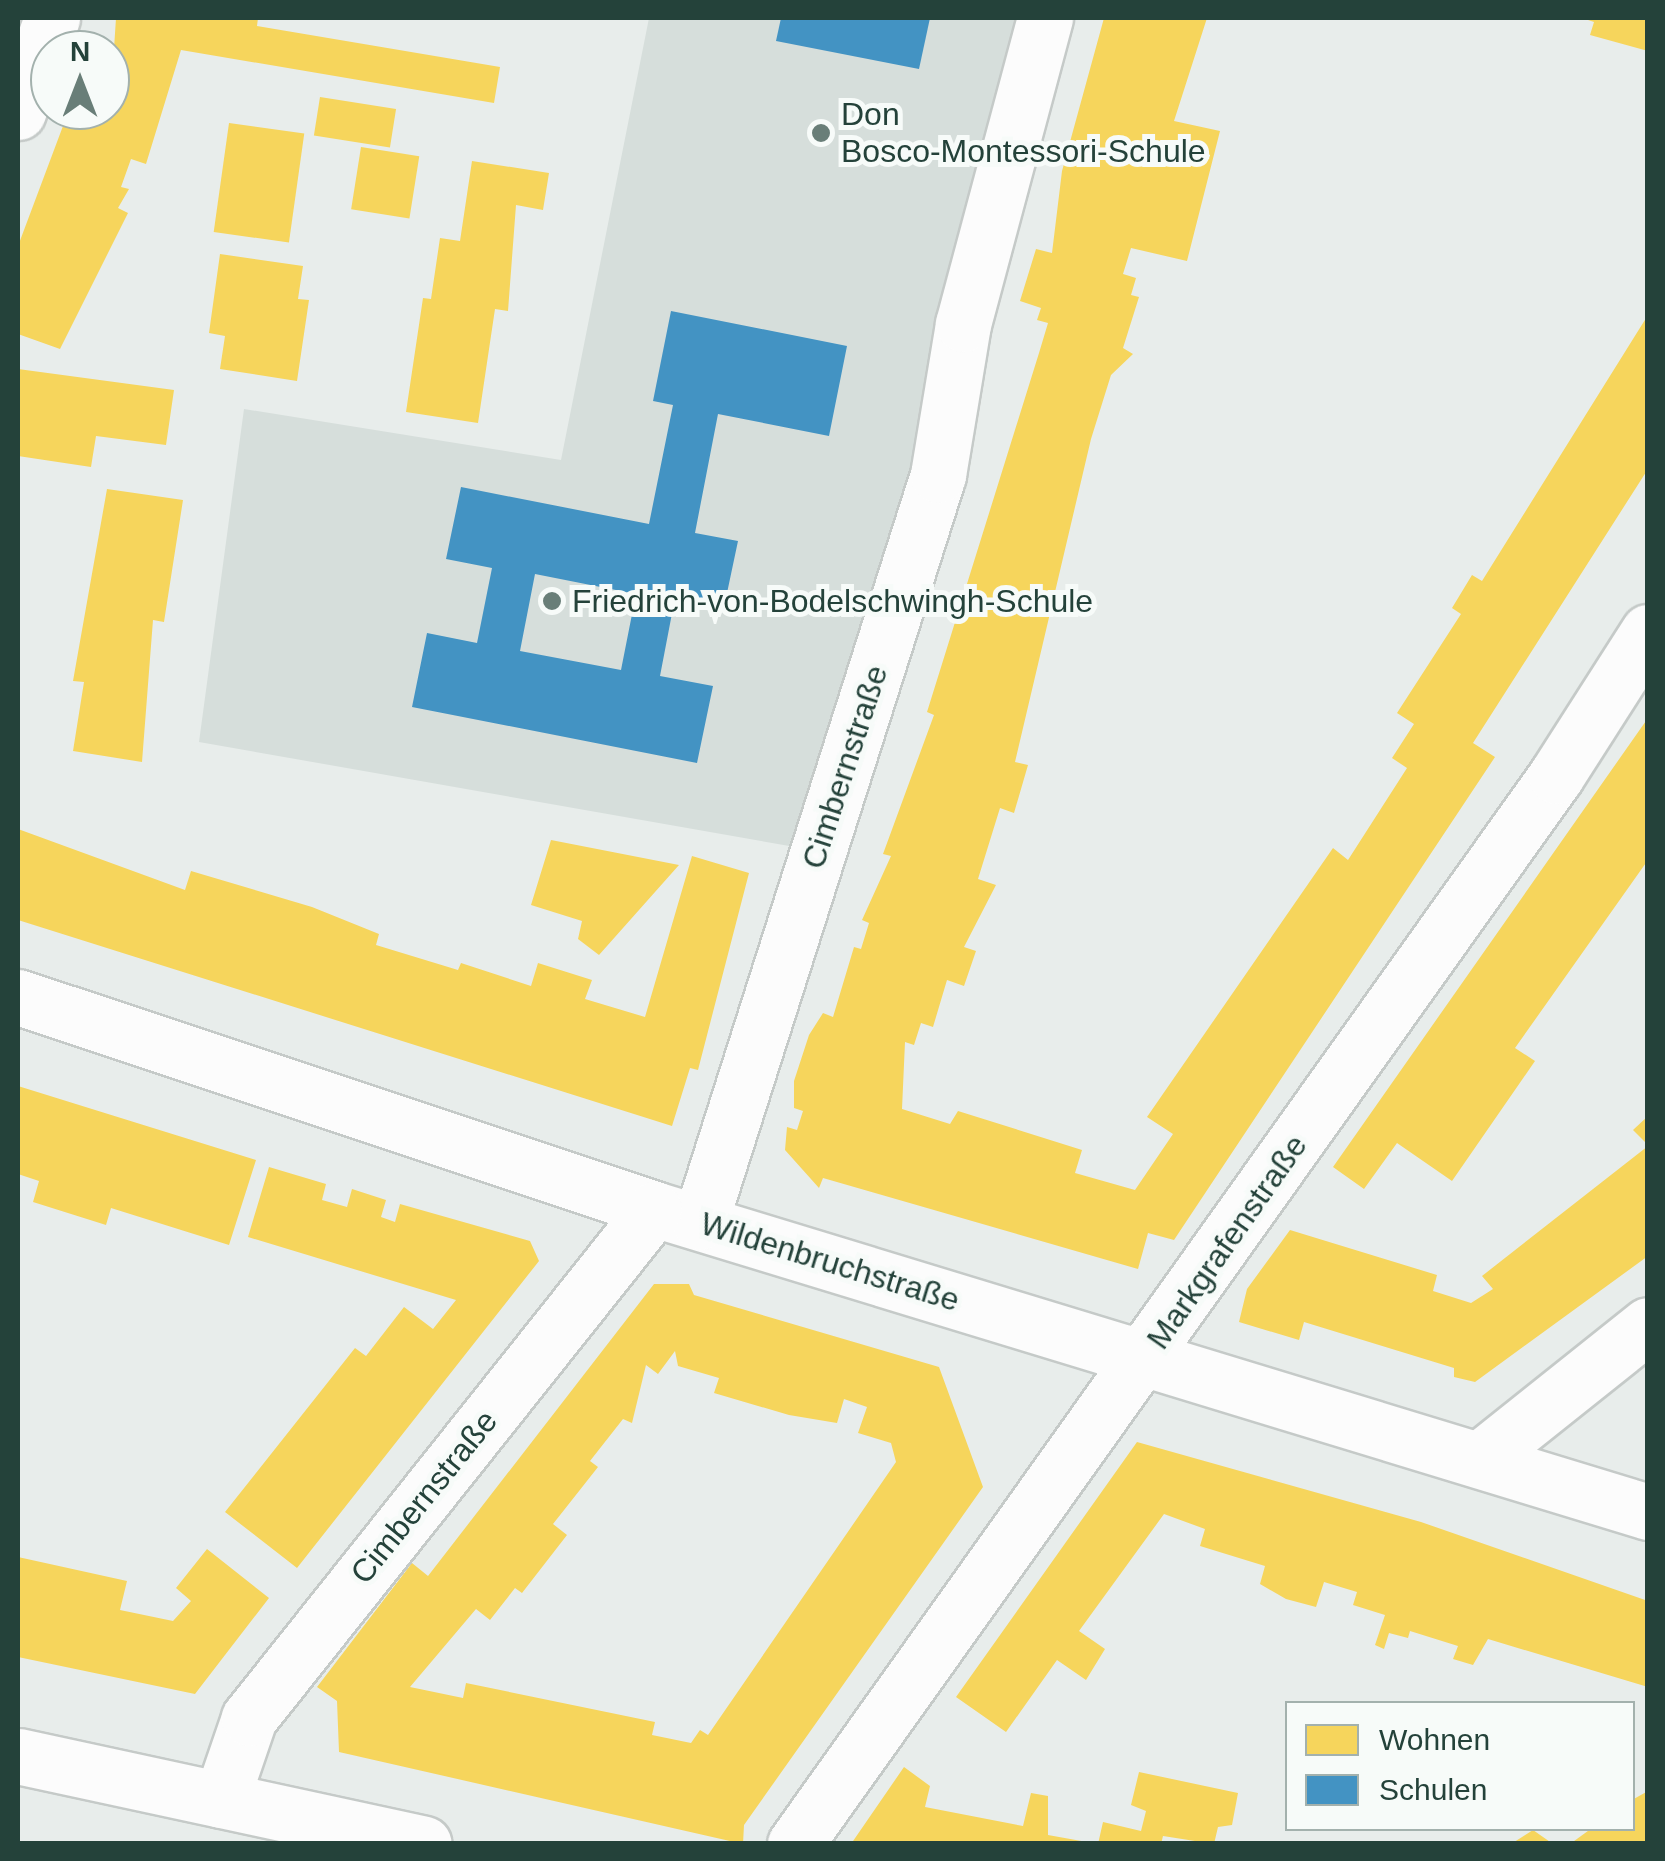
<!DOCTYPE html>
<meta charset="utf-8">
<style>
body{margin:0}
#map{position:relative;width:1665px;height:1861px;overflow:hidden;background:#e8edeb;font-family:Arial,sans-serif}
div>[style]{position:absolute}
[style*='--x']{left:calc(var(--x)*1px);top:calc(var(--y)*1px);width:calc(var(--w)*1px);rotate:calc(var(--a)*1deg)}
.built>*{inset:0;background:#d6dedb}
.homes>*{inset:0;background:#f6d55c;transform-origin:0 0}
.schools>*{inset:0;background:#4393c3}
.roads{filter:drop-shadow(2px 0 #c5cac8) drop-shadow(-2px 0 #c5cac8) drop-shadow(0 2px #c5cac8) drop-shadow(0 -2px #c5cac8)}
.minor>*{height:55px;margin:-27.5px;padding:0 27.5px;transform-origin:27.5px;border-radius:27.5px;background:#fcfcfc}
.dots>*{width:28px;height:28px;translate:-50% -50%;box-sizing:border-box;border:5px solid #f7fbf9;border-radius:50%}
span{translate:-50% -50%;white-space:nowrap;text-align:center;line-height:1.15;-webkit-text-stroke:10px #f7fbf9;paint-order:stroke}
.poi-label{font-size:32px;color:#24423a}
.left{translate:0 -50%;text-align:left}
.street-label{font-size:32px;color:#24423a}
.frame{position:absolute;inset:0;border:20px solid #24423a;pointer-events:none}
.legend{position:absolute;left:1285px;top:1701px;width:350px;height:130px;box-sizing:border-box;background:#f7fbf9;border:2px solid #a3b1ad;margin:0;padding:12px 18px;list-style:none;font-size:30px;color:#24423a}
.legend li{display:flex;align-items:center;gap:20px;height:50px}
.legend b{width:50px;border:2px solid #a3b1ad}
.north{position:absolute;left:30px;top:30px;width:100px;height:100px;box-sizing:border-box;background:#f7fbf9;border:2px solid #a3b1ad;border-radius:50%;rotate:0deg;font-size:28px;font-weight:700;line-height:40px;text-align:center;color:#24423a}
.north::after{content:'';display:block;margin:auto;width:35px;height:45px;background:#697e78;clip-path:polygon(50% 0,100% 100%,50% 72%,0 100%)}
</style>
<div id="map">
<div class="built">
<div style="clip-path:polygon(649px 18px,1046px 18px,818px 851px,199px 742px,244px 409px,561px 460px)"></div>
</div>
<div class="homes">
<div style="clip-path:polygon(116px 18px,258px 18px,257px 26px,500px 67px,494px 103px,181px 50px,146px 164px,131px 159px,121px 187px,129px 189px,118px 208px,128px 213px,60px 349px,18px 334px,18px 246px,69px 110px,110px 110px)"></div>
<div style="clip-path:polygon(1104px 18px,1207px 18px,1174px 121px,1220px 131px,1187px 261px,1131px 248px,1123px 274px,1136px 278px,1131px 295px,1139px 297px,1123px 348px,1133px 354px,1111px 375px,1091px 439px,1015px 762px,1028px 765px,1014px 813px,1000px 808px,978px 879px,996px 885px,964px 947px,976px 951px,964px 986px,947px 980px,933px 1027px,921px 1023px,914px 1045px,905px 1042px,902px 1109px,950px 1124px,958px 1111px,1082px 1150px,1075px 1173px,1135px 1190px,1173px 1134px,1147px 1117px,1333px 848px,1348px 860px,1407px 768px,1392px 758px,1414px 724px,1397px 713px,1461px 614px,1452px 608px,1472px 575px,1482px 581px,1648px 315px,1648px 469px,1473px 743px,1495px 757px,1174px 1240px,1148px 1233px,1138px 1269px,823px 1178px,819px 1188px,785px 1150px,787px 1127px,797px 1130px,803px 1111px,794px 1108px,794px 1081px,809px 1035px,823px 1013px,833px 1017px,854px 947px,861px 949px,869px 923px,862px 920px,891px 856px,883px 854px,934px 715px,927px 712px,1039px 353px,1048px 323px,1037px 320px,1041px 308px,1020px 301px,1036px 249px,1052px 253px,1062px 171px)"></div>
<div style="clip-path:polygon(1582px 18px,1648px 18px,1648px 51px,1590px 35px,1594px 22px)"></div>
<div style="left:320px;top:97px;width:77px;height:39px;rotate:9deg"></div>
<div style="left:229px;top:123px;width:76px;height:110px;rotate:8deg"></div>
<div style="left:361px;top:147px;width:59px;height:63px;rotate:9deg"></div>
<div style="clip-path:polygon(472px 161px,549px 173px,543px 210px,516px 205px,508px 311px,495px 309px,478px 423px,406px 412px,423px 298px,431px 299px,440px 238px,460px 241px)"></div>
<div style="clip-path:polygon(220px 254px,303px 266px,298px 299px,309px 300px,297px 381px,220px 369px,225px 336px,209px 333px)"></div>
<div style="clip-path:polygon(18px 369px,174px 390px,166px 445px,96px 436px,91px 467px,18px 456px)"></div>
<div style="clip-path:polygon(107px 489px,183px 500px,164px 622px,153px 620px,142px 762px,73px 751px,84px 682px,73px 681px)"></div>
<div style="clip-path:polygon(1648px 718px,1648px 860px,1515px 1048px,1535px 1061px,1452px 1181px,1397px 1143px,1364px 1189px,1333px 1167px)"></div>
<div style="clip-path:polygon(18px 829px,185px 890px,191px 871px,312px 907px,379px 934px,376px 945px,458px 970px,461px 963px,531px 986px,538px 963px,592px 980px,585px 999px,645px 1017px,692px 856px,749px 873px,698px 1070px,690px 1068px,672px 1126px,18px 920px)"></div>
<div style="clip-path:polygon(551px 840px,679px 865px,599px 955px,578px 939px,582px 921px,531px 905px)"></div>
<div style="clip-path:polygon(18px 1086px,256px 1160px,229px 1245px,111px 1208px,106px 1225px,33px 1202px,39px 1181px,18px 1174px)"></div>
<div style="clip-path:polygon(1648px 1116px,1648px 1145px,1633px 1130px)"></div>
<div style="clip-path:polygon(1648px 1146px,1648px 1256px,1475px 1382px,1454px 1377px,1454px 1368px,1304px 1322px,1299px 1340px,1239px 1322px,1247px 1289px,1290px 1230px,1437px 1275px,1433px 1291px,1471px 1303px,1493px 1289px,1482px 1276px)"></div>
<div style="clip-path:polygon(269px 1167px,326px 1184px,322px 1200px,347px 1207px,352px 1189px,386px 1200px,381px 1217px,395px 1222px,400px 1204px,530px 1241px,539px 1261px,297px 1568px,225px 1512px,355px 1348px,366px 1356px,404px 1307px,433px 1329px,456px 1300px,248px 1237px)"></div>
<div style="clip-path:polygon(evenodd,654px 1284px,689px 1284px,694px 1295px,939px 1367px,983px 1487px,744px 1825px,743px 1844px,339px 1752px,337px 1701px,317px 1687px,412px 1563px,428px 1576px,654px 1284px,675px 1351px,678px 1366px,719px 1378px,714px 1393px,789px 1415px,837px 1423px,844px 1399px,867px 1407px,858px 1433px,891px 1443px,896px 1462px,708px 1735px,700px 1730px,691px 1743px,652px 1735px,655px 1722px,466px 1683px,463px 1698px,410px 1687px,476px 1609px,490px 1620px,515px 1588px,522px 1593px,567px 1535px,553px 1524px,598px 1467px,590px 1461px,623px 1419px,632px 1423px,646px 1365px,658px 1374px,675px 1351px)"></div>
<div style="clip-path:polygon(1137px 1442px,1421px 1522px,1648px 1601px,1648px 1687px,1488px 1639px,1473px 1665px,1453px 1659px,1458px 1646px,1410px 1631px,1408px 1638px,1389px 1633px,1384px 1649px,1375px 1645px,1385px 1615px,1353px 1605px,1357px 1592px,1324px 1582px,1316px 1607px,1286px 1599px,1260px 1584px,1265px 1566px,1200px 1546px,1205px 1529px,1164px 1514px,1079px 1631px,1105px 1649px,1086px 1680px,1057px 1660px,1006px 1732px,956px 1697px)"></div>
<div style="clip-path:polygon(207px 1549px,269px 1598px,195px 1694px,18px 1657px,18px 1557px,127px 1581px,120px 1610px,173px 1621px,191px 1601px,176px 1588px)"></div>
<div style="clip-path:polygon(904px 1767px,930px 1786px,925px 1807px,1023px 1826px,1031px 1793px,1048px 1796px,1048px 1835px,1098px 1844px,851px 1844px)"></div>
<div style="clip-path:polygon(1139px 1772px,1238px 1793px,1232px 1825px,1218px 1827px,1214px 1844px,1163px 1836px,1161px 1844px,1098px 1844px,1103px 1822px,1141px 1831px,1146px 1811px,1131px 1805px)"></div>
<div style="clip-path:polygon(1648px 1791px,1648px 1844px,1570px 1844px,1592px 1828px,1632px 1828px,1632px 1800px)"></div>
<div style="clip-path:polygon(1533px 1830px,1553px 1844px,1511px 1844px)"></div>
</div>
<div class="schools">
<div style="clip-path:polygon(781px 18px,930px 18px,919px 69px,776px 41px)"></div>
<div style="clip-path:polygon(evenodd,671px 311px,847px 346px,829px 436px,718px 414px,695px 533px,738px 541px,723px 612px,674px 603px,660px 676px,713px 686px,697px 763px,412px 707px,427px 633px,477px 643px,492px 568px,446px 559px,461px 487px,649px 524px,673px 405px,653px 401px,671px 311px,535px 574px,636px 594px,621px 670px,520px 651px,535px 574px)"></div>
</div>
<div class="roads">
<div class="minor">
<div style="--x:18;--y:112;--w:100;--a:-70.1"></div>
<div style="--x:18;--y:997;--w:670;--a:18.43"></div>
<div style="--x:654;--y:1209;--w:1039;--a:16.95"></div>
<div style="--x:700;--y:1222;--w:784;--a:-72.33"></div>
<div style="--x:938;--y:475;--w:153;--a:-80.6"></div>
<div style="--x:963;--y:324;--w:317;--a:-75"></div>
<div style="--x:1479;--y:1460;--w:216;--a:-38.6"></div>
<div style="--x:18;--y:1756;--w:415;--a:12.2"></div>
<div style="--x:221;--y:1800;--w:87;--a:-71.1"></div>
<div style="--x:249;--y:1718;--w:650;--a:-51.49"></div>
<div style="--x:795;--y:1844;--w:1311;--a:-54.53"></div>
<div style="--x:1556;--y:776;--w:171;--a:-57.4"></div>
</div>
</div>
<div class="dots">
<div style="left:821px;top:133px;background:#697e78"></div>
<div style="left:552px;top:601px;background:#697e78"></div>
</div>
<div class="poi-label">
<span class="left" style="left:841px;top:133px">Don<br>Bosco-Montessori-Schule</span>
<span class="left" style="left:572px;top:601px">Friedrich-von-Bodelschwingh-Schule</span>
</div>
<div class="street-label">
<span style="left:845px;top:767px;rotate:-72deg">Cimbernstraße</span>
<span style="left:1227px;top:1242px;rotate:-55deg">Markgrafenstraße</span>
<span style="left:830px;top:1262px;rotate:17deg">Wildenbruchstraße</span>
<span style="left:424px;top:1497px;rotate:-51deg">Cimbernstraße</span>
</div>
<div class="frame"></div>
<ul class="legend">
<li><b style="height:28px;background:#f6d55c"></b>Wohnen</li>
<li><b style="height:28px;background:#4393c3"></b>Schulen</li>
</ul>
<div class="north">N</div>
</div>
